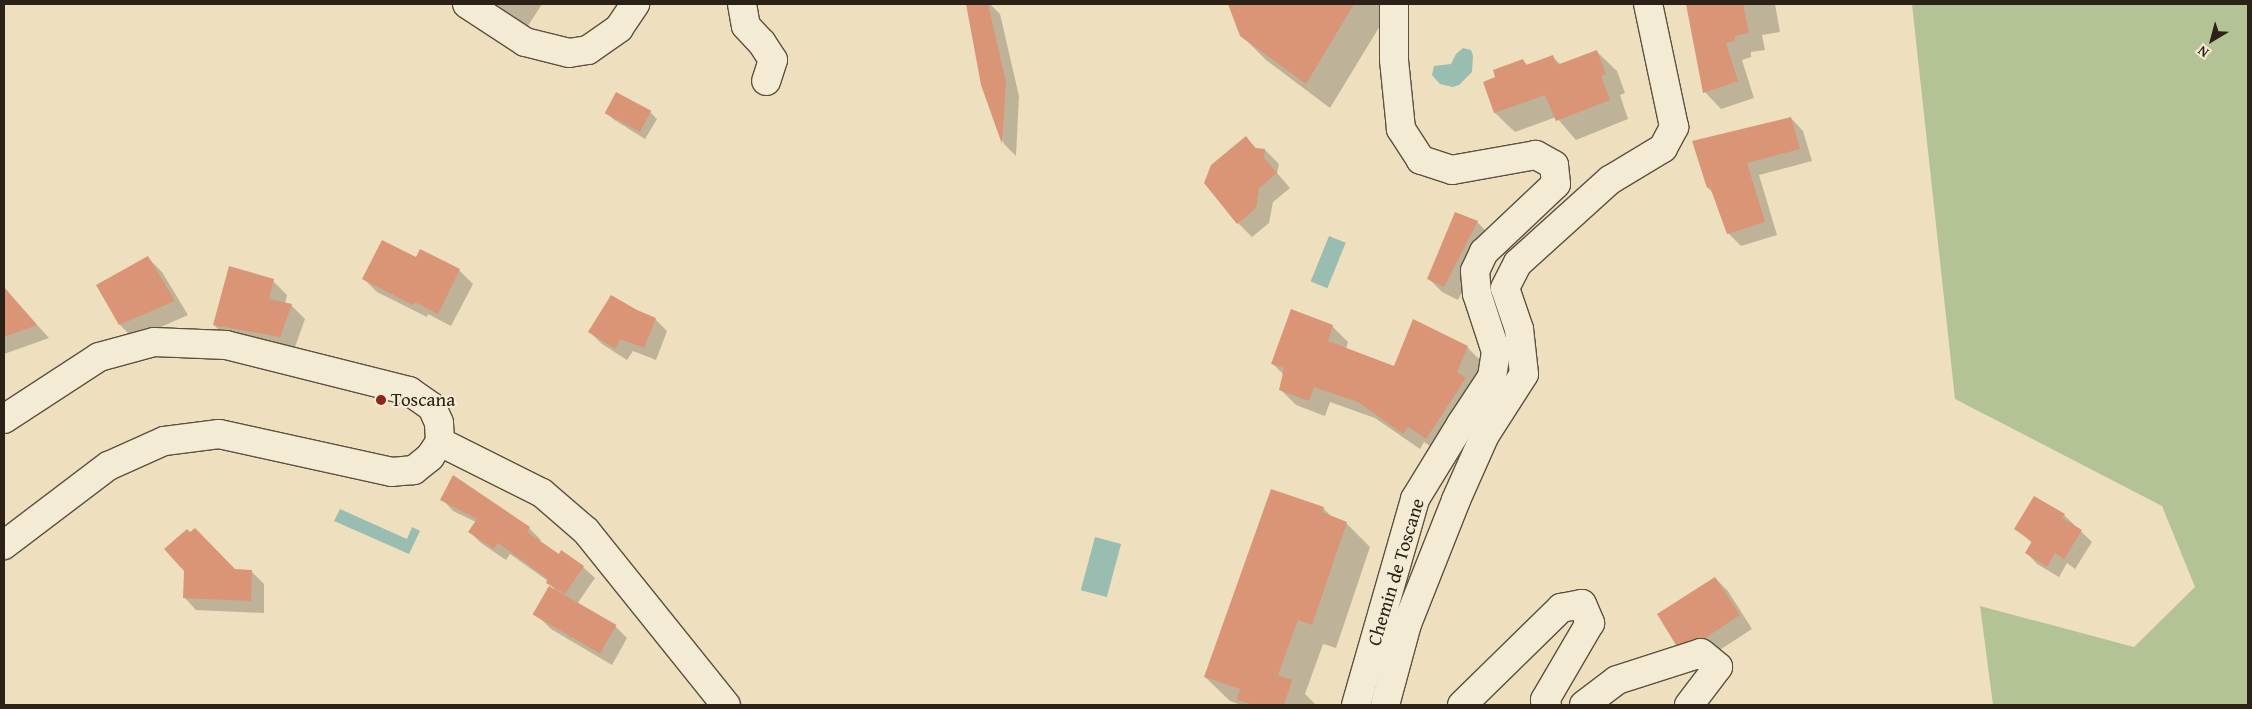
<!DOCTYPE html>
<style>
body{margin:0}
#map{position:relative;width:2252px;height:709px;overflow:hidden;background:#eee0be;font-family:"Gentium Book Plus",serif}
div>[style]{position:absolute}
[style*='--x']{left:calc(var(--x)*1px);top:calc(var(--y)*1px);width:calc(var(--w)*1px);rotate:calc(var(--a)*1deg)}
.green>*{inset:0;background:#b4c395}
.water>*{inset:0;background:#99bdb0;transform-origin:0 0}
.shadow>*{inset:0;background:#0003}
.building>*{inset:0;background:#d99575;transform-origin:0 0}
.roads{filter:drop-shadow(1px 0 #5c5140) drop-shadow(-1px 0 #5c5140) drop-shadow(0 1px #5c5140) drop-shadow(0 -1px #5c5140)}
.minor>*{height:28px;margin:-14px;padding:0 14px;transform-origin:14px;border-radius:14px;background:#f4ebd5}
.dots>*{width:14px;height:14px;translate:-50% -50%;box-sizing:border-box;border:2px solid #f4ebd5;border-radius:50%}
span{translate:-50% -50%;white-space:nowrap;text-align:center;line-height:1.15;-webkit-text-stroke:4px #f4ebd5;paint-order:stroke}
.poi-label{font-size:19px;color:#2b2116}
.left{translate:0 -50%;text-align:left}
.street-label{font-size:19px;color:#2b2116}
.frame{position:absolute;inset:0;border:5px solid #2b2116;pointer-events:none}
.north{position:absolute;left:2187px;top:15px;width:50px;height:50px;-webkit-text-stroke:4px #f4ebd5;paint-order:stroke;rotate:217deg;font-size:14px;font-weight:700;line-height:20px;text-align:center;color:#2b2116}
.north::after{content:'';display:block;margin:auto;width:18px;height:22px;background:#2b2116;clip-path:polygon(50% 0,100% 100%,50% 72%,0 100%)}
</style>
<div id="map">
<div class="green">
<div style="clip-path:polygon(1912px 4px,2248px 4px,2248px 705px,1993px 705px,1980px 606px,2134px 647px,2195px 587px,2162px 506px,1955px 399px)"></div>
</div>
<div class="water">
<div style="clip-path:polygon(1463px 48px,1471px 50px,1473px 56px,1472px 72px,1459px 85px,1453px 87px,1440px 84px,1432px 75px,1434px 66px,1451px 64px,1456px 54px)"></div>
<div style="left:1329px;top:236px;width:18px;height:49px;rotate:22deg"></div>
<div style="clip-path:polygon(340px 509px,407px 539px,412px 527px,420px 531px,409px 554px,334px 521px)"></div>
<div style="left:1095px;top:537px;width:27px;height:55px;rotate:15deg"></div>
</div>
<div class="shadow">
<div style="clip-path:polygon(490px 4px,542px 4px,528px 26px)"></div>
<div style="clip-path:polygon(967px 4px,990px 4px,1000px 14px,1019px 96px,1016px 156px,1004px 144px,982px 85px)"></div>
<div style="clip-path:polygon(1229px 4px,1381px 4px,1386px 16px,1330px 108px,1266px 60px,1241px 35px)"></div>
<div style="clip-path:polygon(1687px 4px,1775px 4px,1780px 32px,1762px 35px,1765px 50px,1751px 52px,1751px 57px,1742px 60px,1754px 98px,1721px 109px,1705px 92px)"></div>
<div style="clip-path:polygon(1597px 52px,1617px 71px,1625px 93px,1620px 95px,1628px 119px,1576px 140px,1556px 117px,1515px 132px,1495px 113px,1484px 83px,1497px 78px,1523px 60px,1528px 66px,1552px 56px,1561px 65px)"></div>
<div style="clip-path:polygon(650px 112px,657px 119px,645px 139px,613px 119px,606px 113px)"></div>
<div style="clip-path:polygon(1791px 118px,1803px 131px,1812px 161px,1759px 175px,1777px 235px,1741px 246px,1728px 233px,1714px 194px,1708px 188px,1693px 142px)"></div>
<div style="clip-path:polygon(1246px 138px,1258px 150px,1265px 150px,1279px 164px,1277px 173px,1290px 188px,1273px 202px,1269px 223px,1252px 237px,1238px 223px)"></div>
<div style="clip-path:polygon(1477px 222px,1491px 236px,1458px 300px,1442px 292px,1428px 278px)"></div>
<div style="clip-path:polygon(420px 250px,459px 270px,473px 284px,451px 326px,428px 314px,427px 317px,377px 292px,364px 279px,416px 259px)"></div>
<div style="clip-path:polygon(148px 258px,162px 272px,188px 315px,134px 339px,120px 325px)"></div>
<div style="clip-path:polygon(273px 281px,287px 295px,285px 304px,291px 305px,305px 319px,294px 350px,228px 339px,214px 325px)"></div>
<div style="clip-path:polygon(4px 291px,22px 308px,49px 338px,4px 354px)"></div>
<div style="clip-path:polygon(636px 311px,655px 319px,667px 331px,656px 360px,633px 351px,627px 360px,602px 344px,590px 332px)"></div>
<div style="clip-path:polygon(1332px 326px,1348px 342px,1346px 349px,1395px 367px,1467px 347px,1483px 363px,1481px 395px,1442px 454px,1424px 442px,1420px 449px,1375px 418px,1330px 402px,1325px 416px,1296px 405px,1280px 389px,1284px 375px,1272px 363px)"></div>
<div style="clip-path:polygon(442px 499px,529px 528px,541px 540px,539px 542px,559px 556px,583px 567px,595px 578px,577px 604px,615px 626px,627px 638px,612px 665px,551px 629px,539px 617px,556px 591px,548px 581px,510px 554px,506px 560px,481px 543px,470px 532px,476px 522px,453px 511px)"></div>
<div style="clip-path:polygon(1323px 508px,1333px 518px,1346px 523px,1370px 547px,1336px 648px,1323px 644px,1305px 694px,1316px 705px,1241px 705px,1230px 701px,1205px 677px)"></div>
<div style="clip-path:polygon(2064px 515px,2092px 542px,2075px 569px,2067px 563px,2059px 577px,2037px 564px,2026px 552px,2032px 543px,2016px 529px)"></div>
<div style="clip-path:polygon(235px 570px,251px 571px,264px 584px,264px 613px,196px 610px,184px 597px)"></div>
<div style="clip-path:polygon(1715px 578px,1728px 591px,1752px 629px,1718px 651px,1691px 657px,1677px 644px)"></div>
</div>
<div class="building">
<div style="clip-path:polygon(966px 4px,988px 4px,1006px 82px,1002px 144px,981px 85px)"></div>
<div style="clip-path:polygon(1228px 4px,1354px 4px,1306px 84px,1240px 36px)"></div>
<div style="clip-path:polygon(1686px 4px,1743px 4px,1749px 33px,1735px 36px,1735px 41px,1726px 43px,1738px 81px,1703px 93px)"></div>
<div style="clip-path:polygon(1597px 50px,1606px 74px,1601px 76px,1610px 100px,1556px 121px,1545px 95px,1494px 113px,1483px 82px,1495px 77px,1493px 70px,1523px 59px,1526px 65px,1553px 55px,1557px 65px)"></div>
<div style="left:616px;top:92px;width:40px;height:24px;rotate:28deg"></div>
<div style="clip-path:polygon(1791px 117px,1800px 149px,1747px 163px,1765px 222px,1727px 234px,1710px 187px,1707px 188px,1692px 141px)"></div>
<div style="clip-path:polygon(1246px 136px,1255px 148px,1265px 149px,1264px 158px,1277px 173px,1259px 188px,1256px 208px,1237px 224px,1204px 183px,1211px 165px)"></div>
<div style="clip-path:polygon(1455px 212px,1478px 221px,1444px 287px,1427px 279px)"></div>
<div style="clip-path:polygon(382px 240px,416px 257px,420px 249px,460px 269px,438px 314px,415px 302px,413px 305px,362px 279px)"></div>
<div style="clip-path:polygon(148px 256px,175px 301px,119px 325px,96px 285px)"></div>
<div style="clip-path:polygon(229px 266px,274px 279px,269px 299px,292px 304px,280px 337px,213px 325px)"></div>
<div style="clip-path:polygon(4px 287px,37px 325px,4px 337px)"></div>
<div style="clip-path:polygon(611px 295px,637px 310px,656px 318px,644px 348px,620px 339px,615px 349px,588px 332px)"></div>
<div style="clip-path:polygon(1291px 309px,1333px 325px,1328px 341px,1394px 366px,1413px 319px,1468px 346px,1457px 372px,1466px 378px,1426px 439px,1408px 427px,1403px 434px,1358px 402px,1314px 387px,1309px 401px,1279px 390px,1284px 368px,1271px 364px)"></div>
<div style="clip-path:polygon(453px 475px,530px 527px,527px 532px,559px 554px,561px 550px,584px 566px,565px 594px,546px 583px,548px 579px,498px 543px,494px 549px,468px 532px,477px 519px,440px 500px)"></div>
<div style="clip-path:polygon(1271px 489px,1324px 507px,1322px 512px,1347px 522px,1312px 625px,1298px 620px,1278px 675px,1292px 680px,1284px 705px,1253px 705px,1237px 700px,1240px 689px,1204px 677px)"></div>
<div style="clip-path:polygon(2034px 496px,2065px 514px,2062px 518px,2082px 530px,2064px 559px,2055px 553px,2047px 567px,2025px 553px,2032px 541px,2014px 529px)"></div>
<div style="clip-path:polygon(195px 528px,235px 569px,252px 570px,251px 601px,183px 598px,184px 571px,164px 549px,187px 529px,190px 532px)"></div>
<div style="clip-path:polygon(1715px 577px,1740px 615px,1705px 638px,1676px 645px,1657px 614px)"></div>
<div style="left:549px;top:586px;width:78px;height:33px;rotate:30deg"></div>
</div>
<div class="roads">
<div class="minor">
<div style="--x:467;--y:4;--w:69;--a:33.2"></div>
<div style="--x:525;--y:42;--w:45;--a:14"></div>
<div style="--x:569;--y:53;--w:19;--a:-9"></div>
<div style="--x:588;--y:50;--w:38;--a:-35"></div>
<div style="--x:619;--y:28;--w:29;--a:-56"></div>
<div style="--x:742;--y:4;--w:22;--a:80"></div>
<div style="--x:746;--y:26;--w:23;--a:47"></div>
<div style="--x:762;--y:43;--w:20;--a:57"></div>
<div style="--x:773;--y:60;--w:22;--a:108"></div>
<div style="--x:4;--y:419;--w:113;--a:-33.1"></div>
<div style="--x:99;--y:357;--w:57;--a:-15.3"></div>
<div style="--x:154;--y:342;--w:72;--a:2.4"></div>
<div style="--x:226;--y:345;--w:189;--a:14.1"></div>
<div style="--x:409;--y:391;--w:28;--a:35"></div>
<div style="--x:432;--y:407;--w:17;--a:66"></div>
<div style="--x:439;--y:423;--w:19;--a:87"></div>
<div style="--x:440;--y:442;--w:18;--a:124"></div>
<div style="--x:430;--y:457;--w:21;--a:141"></div>
<div style="--x:414;--y:470;--w:22;--a:175"></div>
<div style="--x:392;--y:472;--w:177;--a:-167.6"></div>
<div style="--x:219;--y:434;--w:55;--a:172.7"></div>
<div style="--x:164;--y:441;--w:61;--a:155.9"></div>
<div style="--x:108;--y:466;--w:131;--a:142.8"></div>
<div style="--x:440;--y:442;--w:114;--a:26.6"></div>
<div style="--x:542;--y:493;--w:58;--a:40.8"></div>
<div style="--x:586;--y:531;--w:223;--a:51.2"></div>
<div style="--x:1356;--y:705;--w:214;--a:-74"></div>
<div style="--x:1415;--y:499;--w:88;--a:-58.5"></div>
<div style="--x:1461;--y:424;--w:56;--a:-56.6"></div>
<div style="--x:1492;--y:377;--w:25;--a:-81"></div>
<div style="--x:1496;--y:352;--w:61;--a:-108.1"></div>
<div style="--x:1477;--y:294;--w:23;--a:-95"></div>
<div style="--x:1475;--y:271;--w:21;--a:-65"></div>
<div style="--x:1484;--y:252;--w:99;--a:-43.4"></div>
<div style="--x:1556;--y:184;--w:19;--a:-96"></div>
<div style="--x:1554;--y:165;--w:21;--a:-151"></div>
<div style="--x:1536;--y:155;--w:85;--a:169.9"></div>
<div style="--x:1452;--y:170;--w:33;--a:-162"></div>
<div style="--x:1421;--y:160;--w:37;--a:-123"></div>
<div style="--x:1401;--y:129;--w:69;--a:-95.8"></div>
<div style="--x:1394;--y:60;--w:56;--a:-90"></div>
<div style="--x:1385;--y:705;--w:84;--a:-74.8"></div>
<div style="--x:1407;--y:624;--w:133;--a:-68.4"></div>
<div style="--x:1456;--y:500;--w:71;--a:-66"></div>
<div style="--x:1485;--y:435;--w:72;--a:-57.4"></div>
<div style="--x:1524;--y:374;--w:45;--a:-96.3"></div>
<div style="--x:1519;--y:329;--w:43;--a:-108.9"></div>
<div style="--x:1505;--y:288;--w:28;--a:-63"></div>
<div style="--x:1518;--y:263;--w:124;--a:-42.1"></div>
<div style="--x:1610;--y:180;--w:62;--a:-31.1"></div>
<div style="--x:1663;--y:148;--w:24;--a:-62"></div>
<div style="--x:1674;--y:127;--w:126;--a:-101.9"></div>
<div style="--x:1462;--y:705;--w:139;--a:-44.4"></div>
<div style="--x:1561;--y:608;--w:21;--a:-11"></div>
<div style="--x:1582;--y:604;--w:21;--a:67"></div>
<div style="--x:1590;--y:623;--w:89;--a:120.3"></div>
<div style="--x:1545;--y:700;--w:5;--a:68"></div>
<div style="--x:1584;--y:705;--w:41;--a:-37.1"></div>
<div style="--x:1617;--y:680;--w:88;--a:-17.8"></div>
<div style="--x:1701;--y:653;--w:22;--a:39"></div>
<div style="--x:1718;--y:667;--w:48;--a:127.3"></div>
</div>
</div>
<div class="dots">
<div style="left:381px;top:400px;background:#8f2418"></div>
</div>
<div class="poi-label">
<span class="left" style="left:391px;top:400px">Toscana</span>
</div>
<div class="street-label">
<span style="left:1396px;top:572px;rotate:-73deg">Chemin de Toscane</span>
</div>
<div class="frame"></div>
<div class="north">N</div>
</div>
